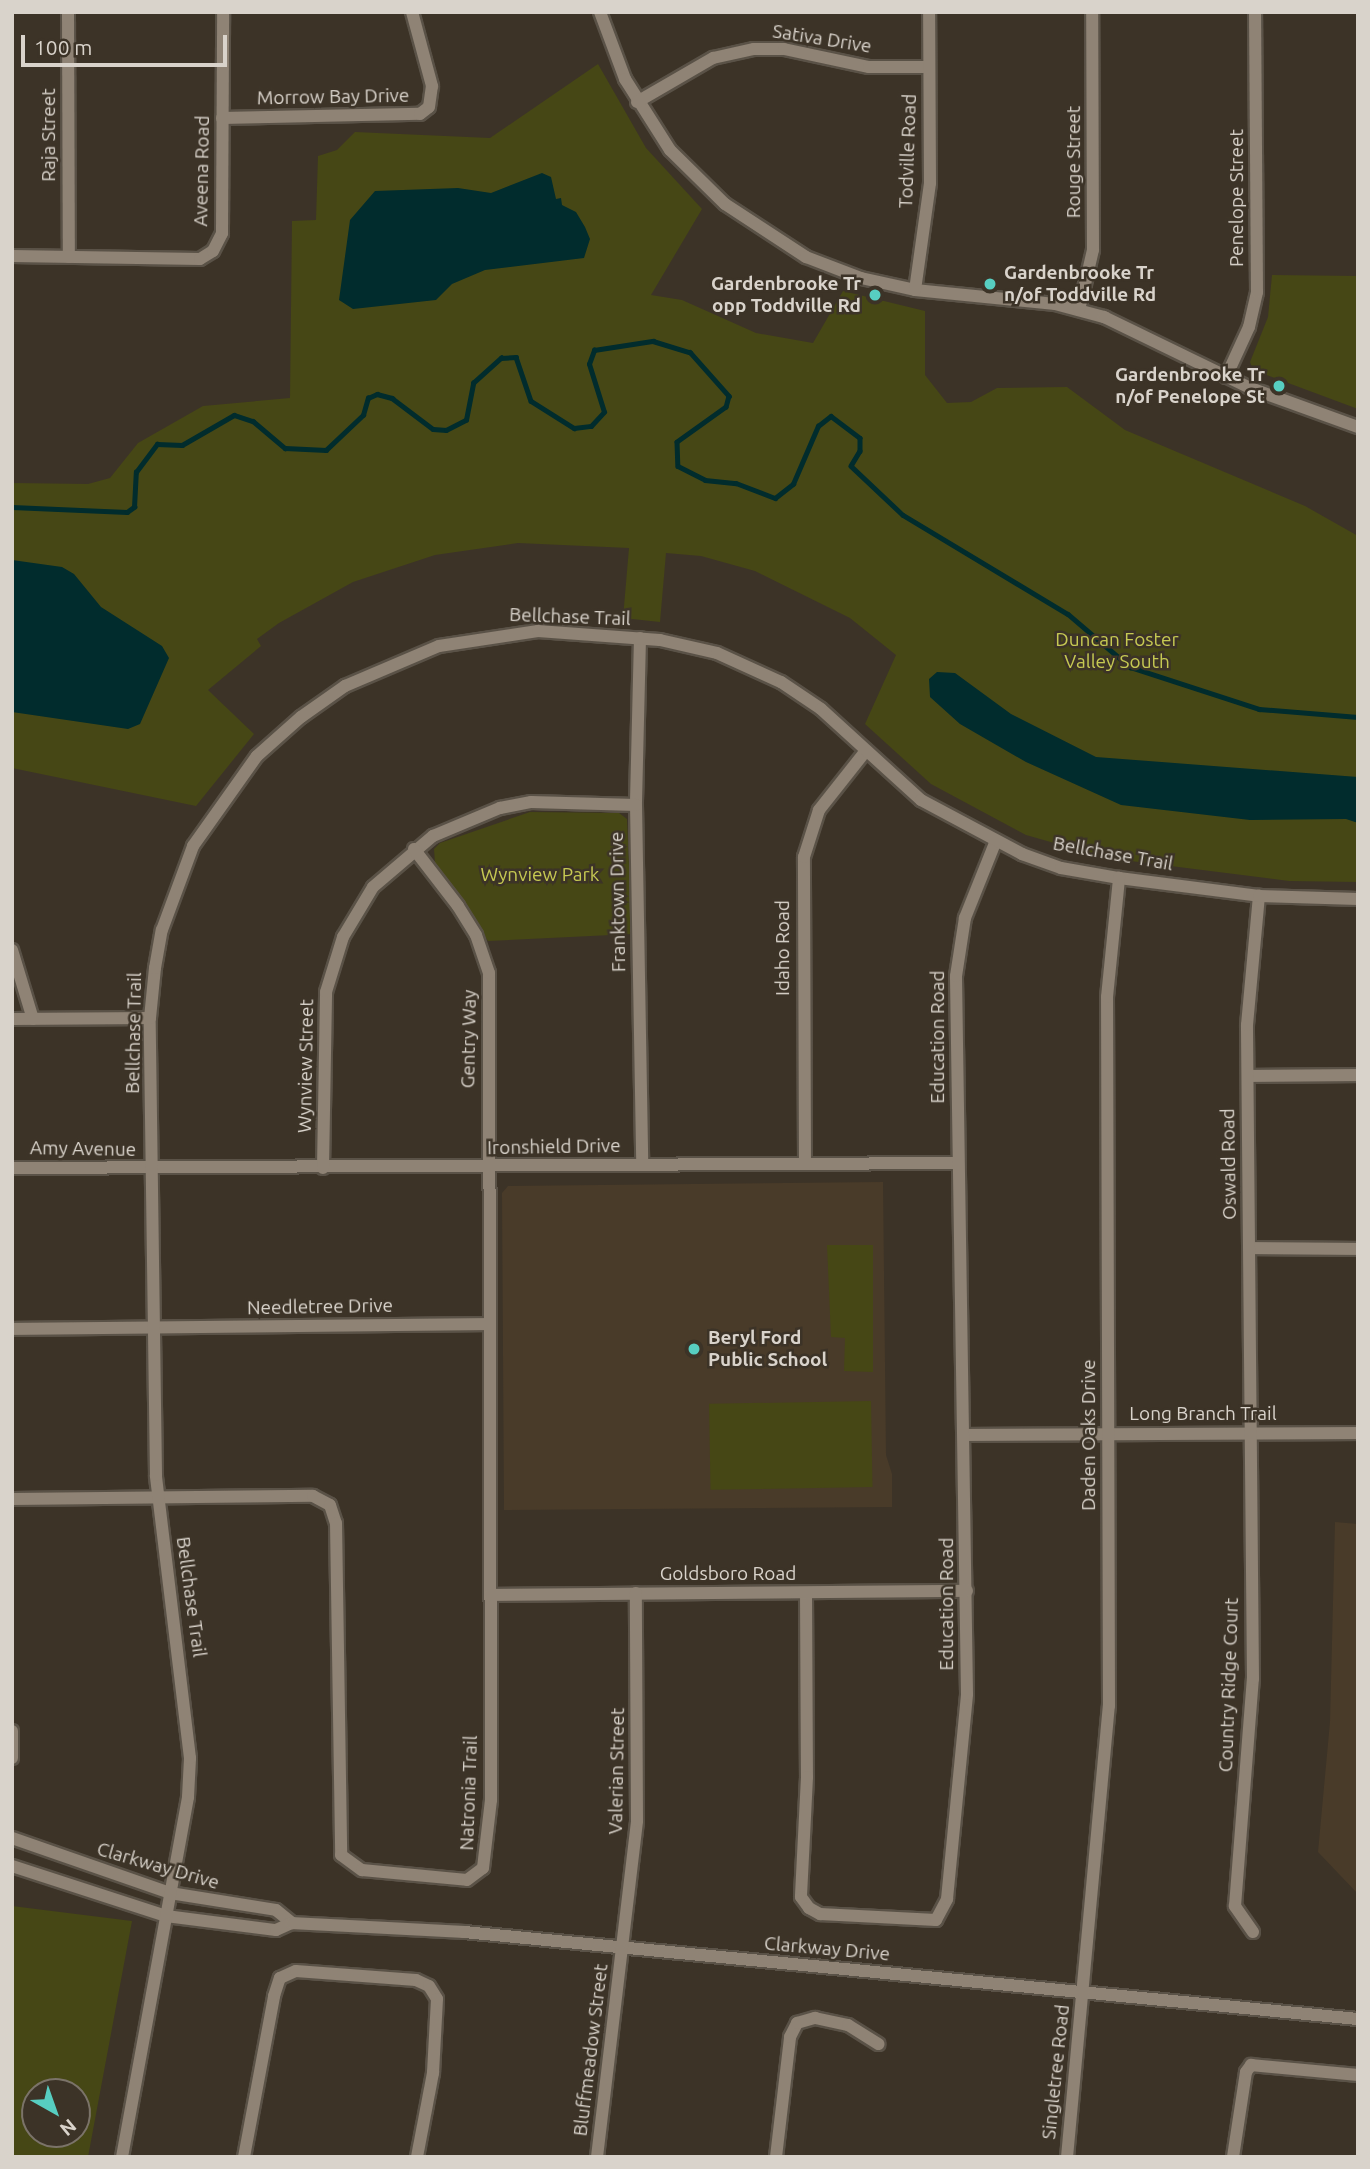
<!DOCTYPE html>
<style>
body{margin:0}
#map{position:relative;width:1370px;height:2169px;overflow:hidden;background:#3c3327;font-family:Ubuntu,sans-serif}
div>[style]{position:absolute}
[style*='--x']{left:calc(var(--x)*1px);top:calc(var(--y)*1px);width:calc(var(--w)*1px);rotate:calc(var(--a)*1deg)}
.built>*{inset:0;background:#493b29}
.green>*{inset:0;background:#464715;transform-origin:0 0}
.water>*{inset:0;background:#012c2d}
.stream>*{height:4.5px;margin:-2.25px;padding:0 2.25px;transform-origin:2.25px;border-radius:2.25px;background:#012c2d}
.roads{filter:drop-shadow(2px 0 #5a5247) drop-shadow(-2px 0 #5a5247) drop-shadow(0 2px #5a5247) drop-shadow(0 -2px #5a5247)}
.minor>*{height:12px;margin:-6px;padding:0 6px;transform-origin:6px;border-radius:6px;background:#8f8375}
.dots>*{width:19px;height:19px;translate:-50% -50%;box-sizing:border-box;border:4px solid #3c3327;border-radius:50%}
span{translate:-50% -50%;white-space:nowrap;text-align:center;line-height:1.15;-webkit-text-stroke:5px #3c3327;paint-order:stroke}
.street-label{font-size:19px;color:#d9d3cb}
.poi-label{font-size:19px;color:#d9d3cb;font-weight:700}
.left{translate:0 -50%;text-align:left}
.right{translate:-100% -50%;text-align:right}
.park-label{font-size:19px;color:#c6c952}
.frame{position:absolute;inset:0;border:14px solid #d9d3cb;pointer-events:none}
.north{position:absolute;left:21px;top:2078px;width:70px;height:70px;box-sizing:border-box;background:#3c3327;border:2px solid #7b7369;border-radius:50%;rotate:140deg;font-size:19px;font-weight:700;line-height:28px;text-align:center;color:#d9d3cb}
.north::after{content:'';display:block;margin:auto;width:24px;height:32px;background:#57cec1;clip-path:polygon(50% 0,100% 100%,50% 72%,0 100%)}
.scale{position:absolute;left:21px;top:35px;width:206px;height:32px;box-sizing:border-box;border:4px solid #d9d3cb;border-top:0;padding-left:9px;font-size:21px;line-height:24px;white-space:nowrap;color:#d9d3cb;-webkit-text-stroke:5px #3c3327;paint-order:stroke}
</style>
<div id="map">
<div class="built">
<div style="clip-path:polygon(883px 1182px,886px 1455px,892px 1474px,892px 1507px,504px 1510px,502px 1193px,508px 1186px)"></div>
<div style="clip-path:polygon(1335px 1522px,1358px 1524px,1358px 1894px,1318px 1852px,1330px 1722px)"></div>
</div>
<div class="green">
<div style="clip-path:polygon(598px 64px,646px 148px,702px 209px,651px 295px,682px 300px,756px 333px,813px 343px,843px 291px,925px 311px,925px 375px,947px 403px,971px 402px,997px 388px,1067px 387px,1125px 430px,1305px 506px,1358px 536px,1358px 882px,1289px 881px,1107px 858px,1026px 835px,931px 784px,865px 724px,896px 655px,850px 618px,755px 571px,701px 556px,666px 553px,660px 622px,623px 618px,629px 548px,518px 543px,435px 555px,353px 582px,279px 623px,257px 639px,261px 646px,208px 690px,254px 734px,196px 806px,12px 768px,12px 483px,88px 484px,110px 478px,138px 443px,203px 406px,290px 398px,292px 221px,316px 220px,318px 156px,337px 150px,355px 132px,490px 138px)"></div>
<div style="clip-path:polygon(1272px 275px,1358px 276px,1358px 409px,1253px 370px,1250px 362px,1268px 317px)"></div>
<div style="clip-path:polygon(530px 812px,619px 813px,627px 819px,632px 934px,488px 941px,435px 863px,434px 849px,440px 843px)"></div>
<div style="clip-path:polygon(827px 1245px,873px 1245px,873px 1372px,844px 1371px,845px 1338px,831px 1337px)"></div>
<div style="left:871px;top:1401px;width:86px;height:162px;rotate:89deg"></div>
<div style="clip-path:polygon(evenodd,12px 1906px,132px 1921px,88px 2157px,12px 2157px,12px 1906px,77px 2092px,77px 2134px,35px 2134px,35px 2092px,77px 2092px)"></div>
</div>
<div class="water">
<div style="clip-path:polygon(542px 173px,551px 177px,556px 199px,561px 198px,562px 205px,576px 212px,585px 227px,590px 239px,584px 258px,485px 270px,452px 284px,436px 300px,353px 309px,339px 300px,350px 220px,375px 191px,458px 188px,491px 193px)"></div>
<div style="clip-path:polygon(12px 560px,62px 567px,74px 574px,101px 607px,162px 646px,169px 658px,140px 724px,128px 729px,12px 712px)"></div>
<div style="clip-path:polygon(937px 672px,955px 673px,1011px 714px,1096px 757px,1358px 777px,1358px 823px,1346px 819px,1250px 820px,1121px 805px,1026px 762px,960px 724px,930px 697px,929px 679px)"></div>
</div>
<div class="stream">
<div style="--x:12;--y:507;--w:115;--a:2.5"></div>
<div style="--x:127;--y:512;--w:9;--a:-36"></div>
<div style="--x:134;--y:507;--w:35;--a:-87"></div>
<div style="--x:136;--y:472;--w:35;--a:-53"></div>
<div style="--x:157;--y:444;--w:25;--a:2"></div>
<div style="--x:182;--y:445;--w:60;--a:-30"></div>
<div style="--x:234;--y:415;--w:20;--a:18"></div>
<div style="--x:253;--y:421;--w:42;--a:40.2"></div>
<div style="--x:285;--y:448;--w:41;--a:2.8"></div>
<div style="--x:326;--y:450;--w:51;--a:-43.4"></div>
<div style="--x:363;--y:415;--w:18;--a:-74"></div>
<div style="--x:368;--y:398;--w:10;--a:-24"></div>
<div style="--x:377;--y:394;--w:16;--a:15"></div>
<div style="--x:392;--y:398;--w:51;--a:37.1"></div>
<div style="--x:433;--y:429;--w:13;--a:4"></div>
<div style="--x:446;--y:430;--w:22;--a:-27"></div>
<div style="--x:466;--y:420;--w:38;--a:-79"></div>
<div style="--x:473;--y:383;--w:38;--a:-42"></div>
<div style="--x:501;--y:358;--w:15;--a:-4"></div>
<div style="--x:516;--y:357;--w:46;--a:71.2"></div>
<div style="--x:531;--y:401;--w:51;--a:32.1"></div>
<div style="--x:574;--y:428;--w:17;--a:-7"></div>
<div style="--x:591;--y:426;--w:19;--a:-47"></div>
<div style="--x:604;--y:412;--w:50;--a:-107.4"></div>
<div style="--x:589;--y:364;--w:15;--a:-70"></div>
<div style="--x:594;--y:350;--w:60;--a:-8.7"></div>
<div style="--x:653;--y:341;--w:39;--a:17"></div>
<div style="--x:690;--y:352;--w:59;--a:48.4"></div>
<div style="--x:729;--y:396;--w:11;--a:105"></div>
<div style="--x:726;--y:407;--w:60;--a:144.5"></div>
<div style="--x:677;--y:442;--w:24;--a:88"></div>
<div style="--x:678;--y:466;--w:30;--a:27"></div>
<div style="--x:705;--y:480;--w:31;--a:6"></div>
<div style="--x:736;--y:483;--w:42;--a:21"></div>
<div style="--x:775;--y:498;--w:23;--a:-38"></div>
<div style="--x:793;--y:484;--w:63;--a:-66.7"></div>
<div style="--x:818;--y:426;--w:16;--a:-38"></div>
<div style="--x:831;--y:416;--w:36;--a:37"></div>
<div style="--x:860;--y:438;--w:13;--a:90"></div>
<div style="--x:860;--y:451;--w:17;--a:121"></div>
<div style="--x:851;--y:466;--w:71;--a:43.3"></div>
<div style="--x:903;--y:515;--w:192;--a:31"></div>
<div style="--x:1068;--y:614;--w:82;--a:40.5"></div>
<div style="--x:1130;--y:667;--w:136;--a:18"></div>
<div style="--x:1259;--y:709;--w:99;--a:4.6"></div>
</div>
<div class="roads">
<div class="minor">
<div style="--x:68;--y:12;--w:245;--a:89.8"></div>
<div style="--x:600;--y:12;--w:72;--a:69.5"></div>
<div style="--x:625;--y:79;--w:84;--a:57.6"></div>
<div style="--x:670;--y:150;--w:77;--a:44.5"></div>
<div style="--x:725;--y:204;--w:97;--a:33.2"></div>
<div style="--x:806;--y:257;--w:59;--a:20.9"></div>
<div style="--x:861;--y:278;--w:55;--a:12.5"></div>
<div style="--x:915;--y:290;--w:141;--a:5.7"></div>
<div style="--x:1055;--y:304;--w:51;--a:14.9"></div>
<div style="--x:1104;--y:317;--w:162;--a:25.9"></div>
<div style="--x:1250;--y:388;--w:115;--a:19.9"></div>
<div style="--x:637;--y:102;--w:88;--a:-30.1"></div>
<div style="--x:713;--y:58;--w:42;--a:-12.4"></div>
<div style="--x:754;--y:49;--w:30;--a:0"></div>
<div style="--x:784;--y:49;--w:87;--a:12"></div>
<div style="--x:869;--y:67;--w:60;--a:0"></div>
<div style="--x:222;--y:118;--w:198;--a:-1.2"></div>
<div style="--x:420;--y:114;--w:11;--a:-38"></div>
<div style="--x:429;--y:107;--w:21;--a:-82"></div>
<div style="--x:432;--y:86;--w:77;--a:-105.1"></div>
<div style="--x:12;--y:256;--w:188;--a:0.9"></div>
<div style="--x:200;--y:259;--w:15;--a:-32"></div>
<div style="--x:213;--y:251;--w:20;--a:-63"></div>
<div style="--x:222;--y:233;--w:221;--a:-89.7"></div>
<div style="--x:915;--y:290;--w:108;--a:-82"></div>
<div style="--x:930;--y:183;--w:171;--a:-90.3"></div>
<div style="--x:1079;--y:310;--w:62;--a:-76.9"></div>
<div style="--x:1093;--y:250;--w:238;--a:-90.2"></div>
<div style="--x:1226;--y:377;--w:55;--a:-65.3"></div>
<div style="--x:1249;--y:327;--w:36;--a:-77"></div>
<div style="--x:1257;--y:292;--w:280;--a:-90.4"></div>
<div style="--x:640;--y:638;--w:167;--a:91.4"></div>
<div style="--x:636;--y:805;--w:360;--a:89"></div>
<div style="--x:12;--y:950;--w:72;--a:73.1"></div>
<div style="--x:12;--y:1019;--w:138;--a:-0.4"></div>
<div style="--x:1248;--y:1076;--w:110;--a:-0.5"></div>
<div style="--x:805;--y:1163;--w:306;--a:-90.2"></div>
<div style="--x:804;--y:857;--w:49;--a:-72.3"></div>
<div style="--x:819;--y:810;--w:74;--a:-51.6"></div>
<div style="--x:12;--y:1168;--w:944;--a:-0.3"></div>
<div style="--x:323;--y:1168;--w:176;--a:-89"></div>
<div style="--x:326;--y:992;--w:58;--a:-72.8"></div>
<div style="--x:343;--y:937;--w:58;--a:-59"></div>
<div style="--x:373;--y:887;--w:79;--a:-40.4"></div>
<div style="--x:433;--y:836;--w:73;--a:-22.7"></div>
<div style="--x:500;--y:808;--w:32;--a:-11"></div>
<div style="--x:531;--y:802;--w:105;--a:1.6"></div>
<div style="--x:1249;--y:1248;--w:109;--a:0.5"></div>
<div style="--x:12;--y:1329;--w:475;--a:-0.6"></div>
<div style="--x:964;--y:1435;--w:394;--a:-0.3"></div>
<div style="--x:12;--y:1499;--w:301;--a:-0.6"></div>
<div style="--x:313;--y:1496;--w:19;--a:28"></div>
<div style="--x:330;--y:1505;--w:19;--a:72"></div>
<div style="--x:336;--y:1523;--w:332;--a:89.1"></div>
<div style="--x:341;--y:1855;--w:26;--a:36"></div>
<div style="--x:362;--y:1870;--w:105;--a:5.4"></div>
<div style="--x:467;--y:1880;--w:20;--a:-37"></div>
<div style="--x:483;--y:1868;--w:68;--a:-83.3"></div>
<div style="--x:491;--y:1800;--w:827;--a:-90.14"></div>
<div style="--x:489;--y:973;--w:40;--a:-108.9"></div>
<div style="--x:476;--y:935;--w:34;--a:-122"></div>
<div style="--x:458;--y:906;--w:72;--a:-127.7"></div>
<div style="--x:806;--y:1593;--w:184;--a:89.7"></div>
<div style="--x:807;--y:1777;--w:120;--a:92.9"></div>
<div style="--x:801;--y:1897;--w:14;--a:54"></div>
<div style="--x:809;--y:1908;--w:13;--a:29"></div>
<div style="--x:820;--y:1914;--w:116;--a:3"></div>
<div style="--x:936;--y:1920;--w:24;--a:-62"></div>
<div style="--x:947;--y:1899;--w:206;--a:-84.4"></div>
<div style="--x:967;--y:1694;--w:718;--a:-90.88"></div>
<div style="--x:956;--y:976;--w:59;--a:-81.2"></div>
<div style="--x:965;--y:918;--w:81;--a:-68.2"></div>
<div style="--x:490;--y:1595;--w:477;--a:-0.5"></div>
<div style="--x:12;--y:1731;--w:27;--a:90"></div>
<div style="--x:12;--y:1838;--w:167;--a:19.2"></div>
<div style="--x:170;--y:1893;--w:107;--a:9.1"></div>
<div style="--x:276;--y:1910;--w:21;--a:39"></div>
<div style="--x:12;--y:1866;--w:162;--a:18"></div>
<div style="--x:166;--y:1916;--w:111;--a:7.3"></div>
<div style="--x:276;--y:1930;--w:17;--a:-24"></div>
<div style="--x:292;--y:1923;--w:172;--a:3"></div>
<div style="--x:464;--y:1932;--w:898;--a:5.56"></div>
<div style="--x:1253;--y:1932;--w:32;--a:-125"></div>
<div style="--x:1235;--y:1906;--w:228;--a:-85.5"></div>
<div style="--x:1253;--y:1679;--w:654;--a:-90.53"></div>
<div style="--x:1247;--y:1025;--w:130;--a:-84.7"></div>
<div style="--x:122;--y:2157;--w:366;--a:-79.6"></div>
<div style="--x:188;--y:1797;--w:39;--a:-87"></div>
<div style="--x:190;--y:1758;--w:285;--a:-96.9"></div>
<div style="--x:156;--y:1475;--w:457;--a:-90.8"></div>
<div style="--x:150;--y:1018;--w:50;--a:-84.3"></div>
<div style="--x:155;--y:968;--w:39;--a:-80"></div>
<div style="--x:162;--y:930;--w:90;--a:-69.7"></div>
<div style="--x:193;--y:846;--w:110;--a:-54.6"></div>
<div style="--x:257;--y:756;--w:59;--a:-41.6"></div>
<div style="--x:301;--y:717;--w:54;--a:-35.2"></div>
<div style="--x:345;--y:686;--w:102;--a:-23.1"></div>
<div style="--x:439;--y:646;--w:100;--a:-8.6"></div>
<div style="--x:538;--y:631;--w:122;--a:4.2"></div>
<div style="--x:660;--y:640;--w:58;--a:12.8"></div>
<div style="--x:717;--y:653;--w:70;--a:24.4"></div>
<div style="--x:781;--y:682;--w:48;--a:34"></div>
<div style="--x:821;--y:709;--w:135;--a:42.3"></div>
<div style="--x:921;--y:800;--w:115;--a:28.1"></div>
<div style="--x:1022;--y:854;--w:41;--a:19.7"></div>
<div style="--x:1061;--y:868;--w:59;--a:9.8"></div>
<div style="--x:1119;--y:878;--w:141;--a:7.3"></div>
<div style="--x:1259;--y:896;--w:99;--a:1.7"></div>
<div style="--x:244;--y:2157;--w:164;--a:-79.4"></div>
<div style="--x:274;--y:1996;--w:19;--a:-72"></div>
<div style="--x:280;--y:1978;--w:17;--a:-24"></div>
<div style="--x:296;--y:1971;--w:120;--a:4.3"></div>
<div style="--x:416;--y:1980;--w:14;--a:25"></div>
<div style="--x:429;--y:1986;--w:15;--a:58"></div>
<div style="--x:437;--y:1999;--w:74;--a:93.1"></div>
<div style="--x:433;--y:2073;--w:86;--a:100.8"></div>
<div style="--x:597;--y:2157;--w:338;--a:-83.2"></div>
<div style="--x:637;--y:1821;--w:228;--a:-90.3"></div>
<div style="--x:776;--y:2157;--w:121;--a:-83.3"></div>
<div style="--x:790;--y:2037;--w:16;--a:-63"></div>
<div style="--x:797;--y:2023;--w:19;--a:-16"></div>
<div style="--x:815;--y:2018;--w:34;--a:12"></div>
<div style="--x:848;--y:2025;--w:36;--a:32"></div>
<div style="--x:1067;--y:2157;--w:453;--a:-84.7"></div>
<div style="--x:1109;--y:1706;--w:709;--a:-90.16"></div>
<div style="--x:1107;--y:997;--w:120;--a:-84.2"></div>
<div style="--x:1233;--y:2157;--w:86;--a:-81.3"></div>
<div style="--x:1246;--y:2072;--w:9;--a:-54"></div>
<div style="--x:1251;--y:2065;--w:107;--a:5.3"></div>
</div>
</div>
<div class="dots">
<div style="left:990px;top:284px;background:#57cec1"></div>
<div style="left:875px;top:295px;background:#57cec1"></div>
<div style="left:1279px;top:386px;background:#57cec1"></div>
<div style="left:694px;top:1349px;background:#57cec1"></div>
</div>
<div class="street-label">
<span style="left:822px;top:39px;rotate:9deg">Sativa Drive</span>
<span style="left:333px;top:97px;rotate:-1deg">Morrow Bay Drive</span>
<span style="left:49px;top:135px;rotate:-90deg">Raja Street</span>
<span style="left:908px;top:151px;rotate:-88deg">Todville Road</span>
<span style="left:1074px;top:162px;rotate:-90deg">Rouge Street</span>
<span style="left:202px;top:171px;rotate:-89deg">Aveena Road</span>
<span style="left:1237px;top:198px;rotate:-90deg">Penelope Street</span>
<span style="left:570px;top:617px;rotate:2deg">Bellchase Trail</span>
<span style="left:1113px;top:854px;rotate:10deg">Bellchase Trail</span>
<span style="left:618px;top:902px;rotate:-91deg">Franktown Drive</span>
<span style="left:783px;top:948px;rotate:-90deg">Idaho Road</span>
<span style="left:134px;top:1033px;rotate:-89deg">Bellchase Trail</span>
<span style="left:938px;top:1037px;rotate:-90deg">Education Road</span>
<span style="left:469px;top:1039px;rotate:-89deg">Gentry Way</span>
<span style="left:306px;top:1066px;rotate:-89deg">Wynview Street</span>
<span style="left:554px;top:1147px;rotate:-1deg">Ironshield Drive</span>
<span style="left:83px;top:1149px;rotate:1deg">Amy Avenue</span>
<span style="left:1229px;top:1164px;rotate:-91deg">Oswald Road</span>
<span style="left:320px;top:1307px;rotate:-1deg">Needletree Drive</span>
<span style="left:1203px;top:1414px">Long Branch Trail</span>
<span style="left:1089px;top:1435px;rotate:-90deg">Daden Oaks Drive</span>
<span style="left:728px;top:1574px">Goldsboro Road</span>
<span style="left:191px;top:1597px;rotate:82deg">Bellchase Trail</span>
<span style="left:947px;top:1604px;rotate:-90deg">Education Road</span>
<span style="left:1229px;top:1685px;rotate:-88deg">Country Ridge Court</span>
<span style="left:617px;top:1771px;rotate:-89deg">Valerian Street</span>
<span style="left:469px;top:1793px;rotate:-88deg">Natronia Trail</span>
<span style="left:158px;top:1866px;rotate:16deg">Clarkway Drive</span>
<span style="left:827px;top:1949px;rotate:5deg">Clarkway Drive</span>
<span style="left:591px;top:2050px;rotate:-83deg">Bluffmeadow Street</span>
<span style="left:1056px;top:2072px;rotate:-84deg">Singletree Road</span>
</div>
<div class="poi-label">
<span class="left" style="left:1004px;top:284px">Gardenbrooke Tr<br>n/of Toddville Rd</span>
<span class="right" style="left:861px;top:295px">Gardenbrooke Tr<br>opp Toddville Rd</span>
<span class="right" style="left:1265px;top:386px">Gardenbrooke Tr<br>n/of Penelope St</span>
<span class="left" style="left:708px;top:1349px">Beryl Ford<br>Public School</span>
</div>
<div class="park-label">
<span style="left:1117px;top:651px">Duncan Foster<br>Valley South</span>
<span style="left:540px;top:875px">Wynview Park</span>
</div>
<div class="frame"></div>
<div class="north">N</div>
<div class="scale">100 m</div>
</div>
